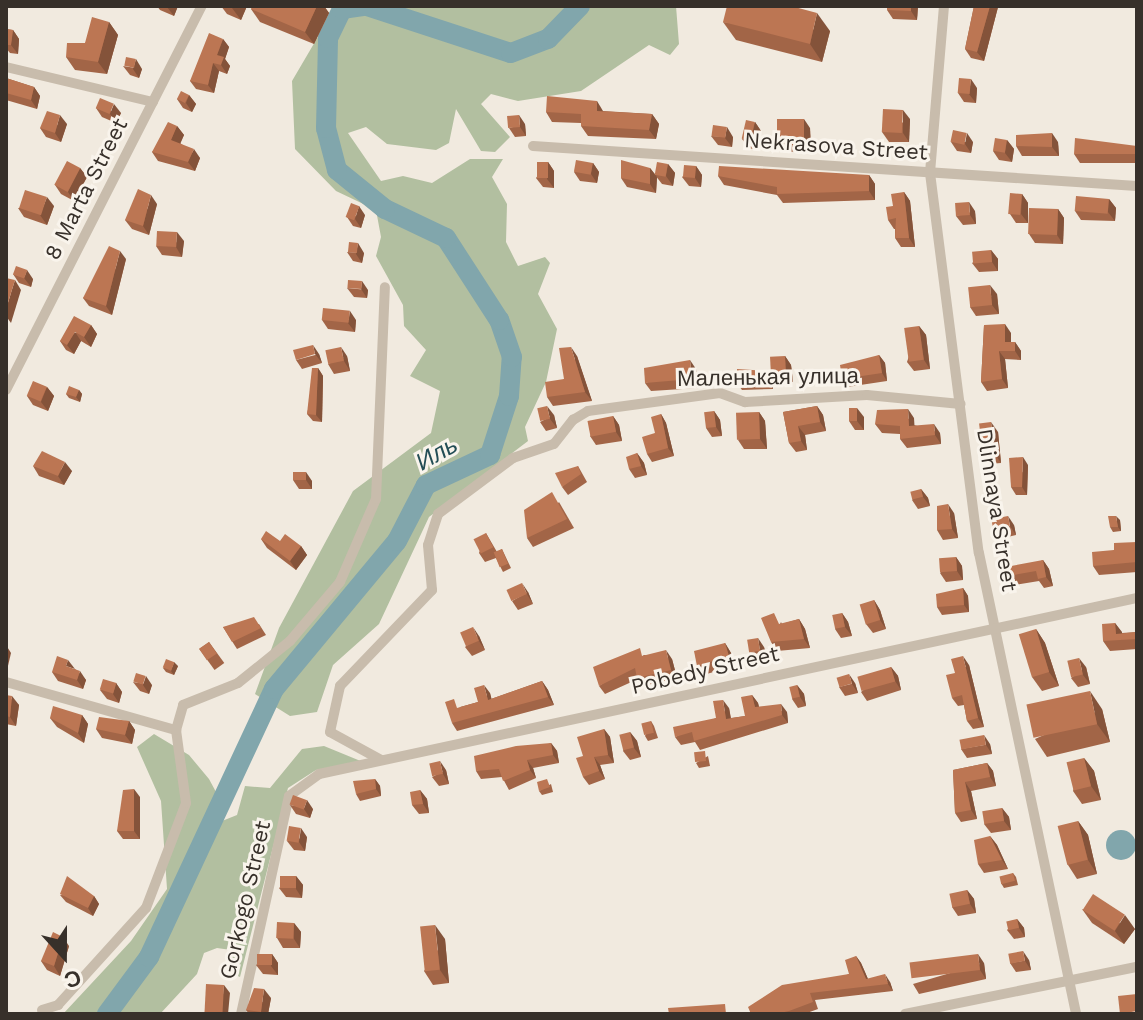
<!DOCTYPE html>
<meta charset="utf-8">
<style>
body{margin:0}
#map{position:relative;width:1143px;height:1020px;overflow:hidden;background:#f1eadf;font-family:"Work Sans",sans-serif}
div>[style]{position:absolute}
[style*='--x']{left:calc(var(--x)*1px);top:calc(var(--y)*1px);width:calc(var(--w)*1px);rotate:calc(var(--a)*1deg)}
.green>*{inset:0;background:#b2bfa0}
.water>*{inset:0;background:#81a6ac}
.round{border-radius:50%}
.river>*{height:20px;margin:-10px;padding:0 10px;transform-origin:10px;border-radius:10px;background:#81a6ac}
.minor>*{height:10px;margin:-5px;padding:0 5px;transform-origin:5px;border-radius:5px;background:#c8bcac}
.wall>*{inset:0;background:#a26547;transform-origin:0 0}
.shaded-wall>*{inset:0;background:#84533a}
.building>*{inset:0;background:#bc7653;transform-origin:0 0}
span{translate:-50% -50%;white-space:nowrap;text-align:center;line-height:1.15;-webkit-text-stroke:6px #f9f4ec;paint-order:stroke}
.street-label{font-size:22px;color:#37302a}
.water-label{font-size:24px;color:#234d55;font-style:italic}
.frame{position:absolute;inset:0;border:8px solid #37302a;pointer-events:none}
.north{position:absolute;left:24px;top:916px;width:80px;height:80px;-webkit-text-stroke:6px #f9f4ec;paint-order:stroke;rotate:159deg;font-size:22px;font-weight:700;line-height:32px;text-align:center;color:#37302a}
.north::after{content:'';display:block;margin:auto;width:28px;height:36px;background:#37302a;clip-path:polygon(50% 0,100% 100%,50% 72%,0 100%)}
</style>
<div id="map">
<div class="green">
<div style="clip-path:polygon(336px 6px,676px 6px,679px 44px,670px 55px,649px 45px,581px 91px,518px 101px,491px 94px,481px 104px,510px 137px,495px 152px,481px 151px,456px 109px,449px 143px,436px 150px,387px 144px,366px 127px,348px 133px,381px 181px,403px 176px,432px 183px,470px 159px,503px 159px,492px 177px,507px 204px,506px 242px,518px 266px,545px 257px,550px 263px,538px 294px,557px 329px,546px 382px,525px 427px,528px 441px,429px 517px,379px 624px,333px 665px,317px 712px,290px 716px,255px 694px,279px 628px,353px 491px,431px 433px,440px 391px,410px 376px,426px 350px,404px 326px,403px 305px,376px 256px,381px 237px,376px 210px,336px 191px,295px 149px,292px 81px)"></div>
<div style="clip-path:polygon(154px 734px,189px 755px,209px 779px,216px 792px,210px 821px,217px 823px,237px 815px,245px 786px,270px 788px,302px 749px,324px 746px,363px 762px,316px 770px,288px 788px,240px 977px,229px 972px,231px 950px,217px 948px,204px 953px,197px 974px,160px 1014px,63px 1014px,131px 941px,167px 889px,161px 801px,137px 747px)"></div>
</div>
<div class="water">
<div class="round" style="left:1106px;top:830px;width:30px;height:30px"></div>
</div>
<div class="river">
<div style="--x:367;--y:6;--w:151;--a:18.1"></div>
<div style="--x:511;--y:53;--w:40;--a:-21"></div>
<div style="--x:548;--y:39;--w:46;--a:-45.9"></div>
<div style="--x:107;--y:1014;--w:71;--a:-53.6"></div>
<div style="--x:149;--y:957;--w:296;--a:-65"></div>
<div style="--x:274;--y:689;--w:192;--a:-50.3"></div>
<div style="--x:397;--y:541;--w:63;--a:-62.6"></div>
<div style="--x:426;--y:485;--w:71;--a:-25.1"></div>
<div style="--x:490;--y:455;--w:62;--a:-72.1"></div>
<div style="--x:509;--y:396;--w:39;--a:-86"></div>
<div style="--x:512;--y:357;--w:39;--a:-109"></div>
<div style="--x:499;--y:320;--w:98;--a:-122.9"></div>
<div style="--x:446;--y:238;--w:68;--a:-154.6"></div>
<div style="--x:385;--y:209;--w:62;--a:-140.9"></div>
<div style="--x:337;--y:170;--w:43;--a:-104.7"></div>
<div style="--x:326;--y:128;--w:90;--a:-88.7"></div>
<div style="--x:328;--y:38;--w:32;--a:-64"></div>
<div style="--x:342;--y:9;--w:21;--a:-8"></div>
</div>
<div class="minor">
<div style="--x:944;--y:6;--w:168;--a:94.8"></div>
<div style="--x:930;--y:173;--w:383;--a:82.7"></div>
<div style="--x:979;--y:553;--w:471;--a:78.1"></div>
<div style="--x:6;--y:67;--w:151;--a:13.4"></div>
<div style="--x:533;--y:146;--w:605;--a:3.79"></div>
<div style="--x:6;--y:390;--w:431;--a:-63"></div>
<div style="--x:6;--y:682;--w:177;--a:15.8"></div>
<div style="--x:381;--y:760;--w:58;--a:-151.2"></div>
<div style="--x:330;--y:732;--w:47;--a:-77.7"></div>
<div style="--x:340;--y:686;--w:133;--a:-46.2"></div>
<div style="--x:432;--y:590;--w:45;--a:-95.1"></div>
<div style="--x:428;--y:545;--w:33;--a:-72"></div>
<div style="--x:438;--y:514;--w:94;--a:-36.7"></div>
<div style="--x:513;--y:458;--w:43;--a:-18.9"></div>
<div style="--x:554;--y:444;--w:31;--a:-52"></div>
<div style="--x:573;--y:420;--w:17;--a:-31"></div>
<div style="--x:588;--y:411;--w:133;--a:-7.8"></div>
<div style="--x:720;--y:393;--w:27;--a:20"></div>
<div style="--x:745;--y:402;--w:122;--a:-3.3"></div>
<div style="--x:867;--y:395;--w:94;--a:5.5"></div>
<div style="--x:42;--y:1010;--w:17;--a:-17"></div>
<div style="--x:58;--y:1005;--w:131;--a:-47.8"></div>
<div style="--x:146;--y:908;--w:112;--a:-69.1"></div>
<div style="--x:186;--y:803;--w:74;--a:-97.8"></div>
<div style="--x:176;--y:730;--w:26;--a:-74"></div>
<div style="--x:183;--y:705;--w:59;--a:-21.8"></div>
<div style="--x:238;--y:683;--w:67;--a:-38.9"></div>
<div style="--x:290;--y:641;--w:77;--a:-49.7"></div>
<div style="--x:340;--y:582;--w:90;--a:-66.6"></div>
<div style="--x:376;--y:499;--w:212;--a:-87.6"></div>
<div style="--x:241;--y:1014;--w:223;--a:-77.6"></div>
<div style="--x:289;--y:796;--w:37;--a:-36"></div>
<div style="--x:319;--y:774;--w:837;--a:-12.14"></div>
<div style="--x:905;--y:1014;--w:237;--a:-11.5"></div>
</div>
<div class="wall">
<div style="clip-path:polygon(157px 6px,178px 6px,174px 16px,160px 10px)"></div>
<div style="clip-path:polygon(221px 6px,247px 6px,241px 20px,227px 14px)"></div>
<div style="clip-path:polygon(324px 6px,329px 13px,314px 44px,260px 22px,251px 9px)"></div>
<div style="clip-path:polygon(918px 6px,917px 20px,893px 19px,887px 10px)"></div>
<div style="clip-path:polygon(974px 6px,998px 7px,984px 61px,971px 58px,965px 49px)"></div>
<div style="clip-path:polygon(109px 22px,118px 35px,107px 74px,75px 70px,66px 57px,85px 43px)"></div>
<div style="clip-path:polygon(723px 22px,830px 31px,822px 62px,736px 40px)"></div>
<div style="clip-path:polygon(6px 29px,13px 30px,19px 39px,18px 54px,10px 53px,6px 48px)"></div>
<div style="clip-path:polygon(223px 39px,229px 47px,225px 59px,230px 66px,227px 74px,219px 71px,214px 93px,196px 89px,190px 81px)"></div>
<div style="clip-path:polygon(123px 66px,142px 69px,139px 78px,130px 75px)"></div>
<div style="clip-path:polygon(6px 78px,34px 87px,40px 96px,37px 109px,6px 100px)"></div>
<div style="clip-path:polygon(977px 88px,976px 103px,964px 102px,958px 93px)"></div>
<div style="clip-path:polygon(189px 95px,196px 104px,192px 112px,183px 108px,177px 99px)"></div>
<div style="clip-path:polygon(96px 108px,121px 113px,116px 123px,102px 117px)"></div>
<div style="clip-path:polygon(603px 111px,652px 114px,659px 124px,656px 139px,588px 136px,581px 126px,581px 123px,552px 122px,546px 112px)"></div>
<div style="clip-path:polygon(910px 119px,909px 142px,889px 142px,882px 132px)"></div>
<div style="clip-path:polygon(755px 122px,761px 131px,757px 150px,749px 148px,742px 139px)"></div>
<div style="clip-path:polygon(67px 124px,61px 142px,46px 137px,40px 128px)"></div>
<div style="clip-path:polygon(525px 124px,526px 136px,515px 137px,509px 128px)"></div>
<div style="clip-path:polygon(177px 126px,184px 135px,180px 143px,200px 158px,195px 171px,158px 161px,152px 152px)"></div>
<div style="clip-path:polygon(810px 128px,811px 151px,784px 152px,778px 143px)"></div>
<div style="clip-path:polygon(711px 136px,733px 137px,732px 147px,718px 145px)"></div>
<div style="clip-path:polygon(1007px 140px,1014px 149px,1012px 162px,999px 160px,993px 151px)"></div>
<div style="clip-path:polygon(951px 142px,973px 142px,971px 153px,957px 151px)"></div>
<div style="clip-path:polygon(1058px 142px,1059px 156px,1022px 156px,1016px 146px)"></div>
<div style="clip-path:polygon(1137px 146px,1137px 163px,1080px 163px,1074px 154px)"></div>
<div style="clip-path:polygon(548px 162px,554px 171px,554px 188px,543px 187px,536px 178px)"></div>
<div style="clip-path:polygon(593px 163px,599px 172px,597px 183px,580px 181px,574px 172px)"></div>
<div style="clip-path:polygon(668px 164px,675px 173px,673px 186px,662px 184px,655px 175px)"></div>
<div style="clip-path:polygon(696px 166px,702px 175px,701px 187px,689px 186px,682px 177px)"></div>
<div style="clip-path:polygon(80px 168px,87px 177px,74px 201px,61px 194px,55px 185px)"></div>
<div style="clip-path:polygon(650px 168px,657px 177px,656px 193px,627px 187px,621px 178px)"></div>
<div style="clip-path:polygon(869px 175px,875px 184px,875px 200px,783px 203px,777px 195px,724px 185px,718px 176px)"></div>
<div style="clip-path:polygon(904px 192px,910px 201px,915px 247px,901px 247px,895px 238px,895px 229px,894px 229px,888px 220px,893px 206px)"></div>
<div style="clip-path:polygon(1022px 194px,1028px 203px,1028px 223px,1016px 223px,1010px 214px)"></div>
<div style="clip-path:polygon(1109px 199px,1116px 208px,1115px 221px,1081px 220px,1075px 211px)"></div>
<div style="clip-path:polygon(157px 204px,149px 235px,132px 229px,125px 220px)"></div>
<div style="clip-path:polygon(54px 206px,47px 225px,24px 217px,18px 208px)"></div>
<div style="clip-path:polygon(1058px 209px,1064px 218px,1063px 244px,1035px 243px,1029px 234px)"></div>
<div style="clip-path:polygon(975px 211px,976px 224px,963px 225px,956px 216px)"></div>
<div style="clip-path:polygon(365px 215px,361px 228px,353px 226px,347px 217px)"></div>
<div style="clip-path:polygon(184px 241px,182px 257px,162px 255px,156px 246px)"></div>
<div style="clip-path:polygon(991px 250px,998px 259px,998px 271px,979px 272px,972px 263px)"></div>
<div style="clip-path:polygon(347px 252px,364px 253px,362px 263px,353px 261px)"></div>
<div style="clip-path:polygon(126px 259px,112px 315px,89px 306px,83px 298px)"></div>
<div style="clip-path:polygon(13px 274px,33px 279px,31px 287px,19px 283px)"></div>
<div style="clip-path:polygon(347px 288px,368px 290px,367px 298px,354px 297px)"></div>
<div style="clip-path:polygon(997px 294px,999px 314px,976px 316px,970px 307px)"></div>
<div style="clip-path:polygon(322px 320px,356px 320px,355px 332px,328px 329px)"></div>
<div style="clip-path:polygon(91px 325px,97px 334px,91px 347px,81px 341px,74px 354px,66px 350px,60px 341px)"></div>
<div style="clip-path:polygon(984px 325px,1011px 333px,1011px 342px,1015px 342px,1021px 351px,1021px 360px,1005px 359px,1008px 388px,987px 391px,981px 382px)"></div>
<div style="clip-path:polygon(919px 326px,926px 335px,930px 369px,914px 371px,907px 362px)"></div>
<div style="clip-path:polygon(319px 354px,322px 363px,302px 369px,296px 360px)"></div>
<div style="clip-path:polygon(879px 355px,885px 363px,887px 381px,847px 387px,842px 379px)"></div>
<div style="clip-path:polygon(347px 356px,350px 371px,334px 374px,328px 364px)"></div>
<div style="clip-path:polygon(577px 356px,592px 401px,553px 406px,547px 397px,564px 379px)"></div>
<div style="clip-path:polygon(785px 356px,791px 365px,793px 382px,778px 383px,771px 374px)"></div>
<div style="clip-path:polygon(318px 368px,323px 376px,322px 422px,313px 421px,307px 414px)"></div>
<div style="clip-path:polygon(696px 369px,698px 388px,651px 391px,645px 383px)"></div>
<div style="clip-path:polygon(767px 371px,772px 378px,773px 389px,742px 390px,737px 383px)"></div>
<div style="clip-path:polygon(47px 387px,54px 396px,48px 411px,33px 405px,27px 396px)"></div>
<div style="clip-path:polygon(79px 390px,82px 394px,80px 402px,69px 398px,66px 394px)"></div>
<div style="clip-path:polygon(817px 406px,823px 415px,826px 431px,805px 435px,807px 450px,796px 452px,789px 443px,783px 412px)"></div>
<div style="clip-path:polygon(714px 411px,720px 420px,722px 436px,712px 437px,706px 428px)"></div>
<div style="clip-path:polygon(759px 412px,765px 421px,767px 449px,744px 449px,738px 440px)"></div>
<div style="clip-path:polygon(661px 414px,666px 423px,674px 456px,652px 462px,647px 454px,655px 433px)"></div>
<div style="clip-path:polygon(554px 415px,557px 428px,546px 431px,540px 422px)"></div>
<div style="clip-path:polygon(613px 416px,619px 425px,622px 441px,596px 445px,590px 436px)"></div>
<div style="clip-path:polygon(864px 417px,864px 430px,855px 430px,849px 421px)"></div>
<div style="clip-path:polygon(914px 418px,914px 425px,940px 433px,941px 444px,907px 448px,900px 439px,900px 434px,882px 433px,875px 424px)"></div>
<div style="clip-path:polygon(998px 432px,1001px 463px,989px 464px,982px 455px)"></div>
<div style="clip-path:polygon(637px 453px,644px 463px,647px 475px,635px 478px,629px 469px)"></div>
<div style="clip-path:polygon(1028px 465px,1027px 495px,1016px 495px,1011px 487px)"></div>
<div style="clip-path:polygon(33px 466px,72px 471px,64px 485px,39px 476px)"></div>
<div style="clip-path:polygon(578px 466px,587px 482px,568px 495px,562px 487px)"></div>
<div style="clip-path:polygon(293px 472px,312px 481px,312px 489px,299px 489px,293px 480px)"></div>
<div style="clip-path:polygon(921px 489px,928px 498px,930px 506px,918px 509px,912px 500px)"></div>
<div style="clip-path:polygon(559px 502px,574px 528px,533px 547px,527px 538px)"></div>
<div style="clip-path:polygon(954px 513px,958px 538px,943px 540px,937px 530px)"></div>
<div style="clip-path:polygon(1120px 520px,1121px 531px,1113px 532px,1110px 527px)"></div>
<div style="clip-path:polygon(1014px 525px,1016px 535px,999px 539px,993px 530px)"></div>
<div style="clip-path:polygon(486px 533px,497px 552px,502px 549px,511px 568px,503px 572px,496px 558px,485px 562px,479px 553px)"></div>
<div style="clip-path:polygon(261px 539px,301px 546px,307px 555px,296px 570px,267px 548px)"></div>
<div style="clip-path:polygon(1137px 542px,1137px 572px,1099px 575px,1093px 566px,1114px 550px)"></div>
<div style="clip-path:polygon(956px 557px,962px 566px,963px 580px,946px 582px,940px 573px)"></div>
<div style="clip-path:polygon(1043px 560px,1049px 569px,1053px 586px,1044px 588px,1039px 581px,1008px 586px,1002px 577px)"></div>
<div style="clip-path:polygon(963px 588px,968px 596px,969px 612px,942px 615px,937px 607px)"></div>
<div style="clip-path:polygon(528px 592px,533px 604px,518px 610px,512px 601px)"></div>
<div style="clip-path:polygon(874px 600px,880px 610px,886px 629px,873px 633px,866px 624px)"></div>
<div style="clip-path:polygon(842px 613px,848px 622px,852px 636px,841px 638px,835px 629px)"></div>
<div style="clip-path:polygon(799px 619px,805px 629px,810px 648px,777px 651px,771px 642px,781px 622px,782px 624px)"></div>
<div style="clip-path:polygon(1115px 623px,1122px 633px,1137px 632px,1137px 649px,1110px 651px,1103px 641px)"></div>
<div style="clip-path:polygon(259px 624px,266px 635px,237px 649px,223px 627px)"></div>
<div style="clip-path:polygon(1036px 629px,1045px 643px,1059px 686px,1042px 691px,1032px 677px)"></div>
<div style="clip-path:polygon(479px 636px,485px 650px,472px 656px,465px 647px)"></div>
<div style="left:209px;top:642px;width:26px;height:12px;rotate:54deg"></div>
<div style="clip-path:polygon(725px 643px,731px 653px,735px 666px,703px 675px,697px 666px)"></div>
<div style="clip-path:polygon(764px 647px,767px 660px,756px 662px,750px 653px)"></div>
<div style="clip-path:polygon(644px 655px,672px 659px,677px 678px,643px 686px,638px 679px,605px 694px,599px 686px)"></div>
<div style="clip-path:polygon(969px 665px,984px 727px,973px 729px,967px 721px,964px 705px,958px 706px,952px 698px,955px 673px)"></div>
<div style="clip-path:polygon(178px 666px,174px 675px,166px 672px,163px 668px)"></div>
<div style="clip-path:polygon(891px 667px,898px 676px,901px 690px,867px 701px,861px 692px)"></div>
<div style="clip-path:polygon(1086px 667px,1090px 684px,1078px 687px,1071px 678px)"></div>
<div style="clip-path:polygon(75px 669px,86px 680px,83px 689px,58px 681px,52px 672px)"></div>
<div style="clip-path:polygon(542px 681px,548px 690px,554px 705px,457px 731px,452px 723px,460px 707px,478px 702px,490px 693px,491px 699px)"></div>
<div style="clip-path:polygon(133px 682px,152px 685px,149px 694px,140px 691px)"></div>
<div style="clip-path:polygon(116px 683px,122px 692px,119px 703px,107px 699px,100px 690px)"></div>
<div style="clip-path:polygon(855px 683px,858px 693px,845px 696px,839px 687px)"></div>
<div style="clip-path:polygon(797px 685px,804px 694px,806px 706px,798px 708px,792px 699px)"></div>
<div style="clip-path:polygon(6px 695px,19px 705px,16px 726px,6px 724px)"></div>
<div style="clip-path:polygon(752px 695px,758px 703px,759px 707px,787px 712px,788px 723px,700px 750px,695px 742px,681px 745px,675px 737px,716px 718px,729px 708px,731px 718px,745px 716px)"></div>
<div style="clip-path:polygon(1102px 709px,1110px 742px,1047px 757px,1035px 739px)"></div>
<div style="clip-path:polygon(82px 715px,88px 724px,84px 743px,57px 727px,50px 718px)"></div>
<div style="clip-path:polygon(129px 721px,135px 730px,132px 744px,102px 738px,96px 729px)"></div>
<div style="clip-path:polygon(651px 721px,654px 726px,658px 738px,648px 741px,645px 736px)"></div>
<div style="clip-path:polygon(604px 729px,610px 737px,614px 763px,600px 765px,605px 779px,589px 785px,583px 777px,583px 756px)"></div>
<div style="clip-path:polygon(630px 732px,637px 741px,641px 757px,630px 760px,623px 751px)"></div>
<div style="clip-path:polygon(551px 743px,557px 751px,559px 763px,533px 768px,536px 778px,509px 790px,502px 777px,481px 779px,476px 771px)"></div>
<div style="clip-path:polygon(990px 744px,992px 754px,967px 758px,961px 749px)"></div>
<div style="clip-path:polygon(708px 756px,710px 766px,699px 768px,696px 763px)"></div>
<div style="clip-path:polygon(1084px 758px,1094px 771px,1101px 800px,1082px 804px,1073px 791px)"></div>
<div style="clip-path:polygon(987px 763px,993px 771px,996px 786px,971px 791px,977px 819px,961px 822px,955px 813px,953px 770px)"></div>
<div style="clip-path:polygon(446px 770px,449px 784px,439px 786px,432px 777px)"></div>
<div style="clip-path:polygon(375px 779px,380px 786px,381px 796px,360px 801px,356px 794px)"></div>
<div style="clip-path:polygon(551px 784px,553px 792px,542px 795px,539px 791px)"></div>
<div style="clip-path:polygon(420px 790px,427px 799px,429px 813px,419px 814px,412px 805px)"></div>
<div style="clip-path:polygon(140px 797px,140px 839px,123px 839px,117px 831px)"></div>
<div style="clip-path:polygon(290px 805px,313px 809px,310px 818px,296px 814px)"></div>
<div style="clip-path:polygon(1002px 808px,1009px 817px,1011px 830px,991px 833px,984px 824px)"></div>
<div style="clip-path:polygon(1078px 821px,1088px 835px,1097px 874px,1077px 879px,1068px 865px)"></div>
<div style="clip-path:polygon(990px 836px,997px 845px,1008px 869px,984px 873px,978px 864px)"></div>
<div style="clip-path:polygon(307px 837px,305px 851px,294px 850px,287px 841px)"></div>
<div style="clip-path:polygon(1013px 873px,1016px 877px,1018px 885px,1004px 888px,1001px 883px)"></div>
<div style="clip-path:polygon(296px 876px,303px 885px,302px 898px,286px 897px,279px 888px)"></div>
<div style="clip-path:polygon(967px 890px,974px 899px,976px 913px,958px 916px,952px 907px)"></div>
<div style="clip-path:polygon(60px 895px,94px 896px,99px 904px,93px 916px,66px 902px)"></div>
<div style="clip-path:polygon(1082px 909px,1135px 929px,1124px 944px,1092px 923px)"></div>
<div style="clip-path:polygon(1017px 919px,1024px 928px,1025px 937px,1014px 939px,1007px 930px)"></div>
<div style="clip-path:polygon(294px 923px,301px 932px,300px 948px,283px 948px,277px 938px)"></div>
<div style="clip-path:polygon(445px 939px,449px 983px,433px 985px,424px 971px)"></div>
<div style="clip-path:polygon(69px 946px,60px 976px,47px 970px,41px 961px)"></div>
<div style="clip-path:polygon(272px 954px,278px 963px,278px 975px,263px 974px,256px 965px)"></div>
<div style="clip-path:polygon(856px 956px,861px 963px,868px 979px,890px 982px,893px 991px,815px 1000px,818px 1009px,804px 1014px,751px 1014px,849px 974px)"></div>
<div style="clip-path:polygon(1029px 960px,1031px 970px,1016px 972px,1010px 963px)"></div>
<div style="clip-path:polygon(984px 963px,986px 979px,919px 994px,913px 984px)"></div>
<div style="clip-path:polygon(271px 998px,268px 1014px,249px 1014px,246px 1010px)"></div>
</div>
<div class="shaded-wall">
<div style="clip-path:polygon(168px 6px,178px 6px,174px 16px,167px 7px)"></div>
<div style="clip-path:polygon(233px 6px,247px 6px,241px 20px,232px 8px)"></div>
<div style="clip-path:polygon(317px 6px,324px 6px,329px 13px,314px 44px,305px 32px)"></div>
<div style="clip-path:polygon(911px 6px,918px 6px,917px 20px,911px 11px)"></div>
<div style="clip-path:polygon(990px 6px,998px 7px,984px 61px,977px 52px)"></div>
<div style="clip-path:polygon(817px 13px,830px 31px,822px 62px,810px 44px)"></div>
<div style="clip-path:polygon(109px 22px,118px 35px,107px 74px,98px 62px)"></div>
<div style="clip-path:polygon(13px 30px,19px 39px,18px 54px,11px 45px)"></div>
<div style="clip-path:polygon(223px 39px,229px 47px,225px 59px,230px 66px,227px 74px,221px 65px,217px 55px)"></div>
<div style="clip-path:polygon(136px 59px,142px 69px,139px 78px,133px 69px)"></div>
<div style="clip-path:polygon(213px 63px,219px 71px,214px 93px,208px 85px)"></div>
<div style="clip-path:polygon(971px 79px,977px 88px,976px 103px,969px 94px)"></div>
<div style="clip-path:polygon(34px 87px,40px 96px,37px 109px,31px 100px)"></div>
<div style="clip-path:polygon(189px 95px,196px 104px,192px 112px,186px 103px)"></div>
<div style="clip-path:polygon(597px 101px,603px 111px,603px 120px,597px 111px)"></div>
<div style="clip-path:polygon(114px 104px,121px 113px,116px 123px,110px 114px)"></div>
<div style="clip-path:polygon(903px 110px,910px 119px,909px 142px,903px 133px)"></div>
<div style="clip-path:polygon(652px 114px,659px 124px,656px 139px,649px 130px)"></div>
<div style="clip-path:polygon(60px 115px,67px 124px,61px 142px,55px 133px)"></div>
<div style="clip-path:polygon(519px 115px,525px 124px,526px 136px,520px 127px)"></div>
<div style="clip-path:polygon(804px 119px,810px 128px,811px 151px,804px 142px)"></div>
<div style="clip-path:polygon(755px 122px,761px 131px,757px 150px,751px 141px)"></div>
<div style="clip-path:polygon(177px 126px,184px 135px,178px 149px,171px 140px)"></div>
<div style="clip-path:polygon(727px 127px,733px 137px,732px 147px,725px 138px)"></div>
<div style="clip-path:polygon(967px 133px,973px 142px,971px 153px,965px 144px)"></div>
<div style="clip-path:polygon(1052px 133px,1058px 142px,1059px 156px,1052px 147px)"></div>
<div style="clip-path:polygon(1007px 140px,1014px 149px,1012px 162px,1005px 153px)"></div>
<div style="clip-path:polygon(194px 149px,200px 158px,195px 171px,188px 162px)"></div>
<div style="clip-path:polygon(548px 162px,554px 171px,554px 188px,547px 179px)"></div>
<div style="clip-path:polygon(593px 163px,599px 172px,597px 183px,591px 174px)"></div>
<div style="clip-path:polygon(668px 164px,675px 173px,673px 186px,666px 176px)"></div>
<div style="clip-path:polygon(696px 166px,702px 175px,701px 187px,695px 178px)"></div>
<div style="clip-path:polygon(80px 168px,87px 177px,74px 201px,68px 192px)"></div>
<div style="clip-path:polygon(650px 168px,657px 177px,656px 193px,650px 184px)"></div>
<div style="clip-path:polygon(869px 175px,875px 184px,875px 200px,869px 191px)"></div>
<div style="clip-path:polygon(904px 192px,910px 201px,915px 247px,909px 238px)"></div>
<div style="clip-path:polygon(1022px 194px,1028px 203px,1028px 223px,1021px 214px)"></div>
<div style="clip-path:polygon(151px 195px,157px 204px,149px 235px,143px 226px)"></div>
<div style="clip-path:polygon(47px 197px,54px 206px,47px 225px,40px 215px)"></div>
<div style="clip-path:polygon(1109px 199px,1116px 208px,1115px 221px,1108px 212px)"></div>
<div style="clip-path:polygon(969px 202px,975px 211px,976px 224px,970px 215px)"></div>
<div style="clip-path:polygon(359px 206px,365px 215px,361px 228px,355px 219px)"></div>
<div style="clip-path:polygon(1058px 209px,1064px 218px,1063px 244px,1057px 235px)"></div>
<div style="clip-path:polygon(177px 232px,184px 241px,182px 257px,176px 247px)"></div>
<div style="clip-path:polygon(358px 243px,364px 253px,362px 263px,356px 254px)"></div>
<div style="clip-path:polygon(991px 250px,998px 259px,998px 271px,992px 262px)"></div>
<div style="clip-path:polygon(120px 251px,126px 259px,112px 315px,106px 306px)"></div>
<div style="clip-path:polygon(27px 270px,33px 279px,31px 287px,24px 278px)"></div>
<div style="clip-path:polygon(15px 280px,21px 290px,11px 323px,6px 316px,6px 309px)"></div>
<div style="clip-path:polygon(362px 281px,368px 290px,367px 298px,361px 289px)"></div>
<div style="clip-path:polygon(990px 285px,997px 294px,999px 314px,992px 305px)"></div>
<div style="clip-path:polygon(350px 311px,356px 320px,355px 332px,348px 323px)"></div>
<div style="clip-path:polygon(1005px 324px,1011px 333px,1011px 350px,1005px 342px)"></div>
<div style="clip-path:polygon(91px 325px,97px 334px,91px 347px,84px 337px)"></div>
<div style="clip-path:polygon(919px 326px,926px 335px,930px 369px,924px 360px)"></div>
<div style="clip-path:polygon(75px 332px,81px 341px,74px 354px,67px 345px)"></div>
<div style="clip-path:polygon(1015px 342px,1021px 351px,1021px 360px,1015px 351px)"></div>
<div style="clip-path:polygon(313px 345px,319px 354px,322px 363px,315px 354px)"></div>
<div style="clip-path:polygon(341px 347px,347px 356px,350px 371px,344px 361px)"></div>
<div style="clip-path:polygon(571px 347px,577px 356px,592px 401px,585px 392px)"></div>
<div style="clip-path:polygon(999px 351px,1005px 359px,1008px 388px,1002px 379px)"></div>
<div style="clip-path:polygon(879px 355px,885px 363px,887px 381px,882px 373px)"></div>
<div style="clip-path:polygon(785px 356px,791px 365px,793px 382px,786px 373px)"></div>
<div style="clip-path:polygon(690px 360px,696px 369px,698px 388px,692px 379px)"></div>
<div style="clip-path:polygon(318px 368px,323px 376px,322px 422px,316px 415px)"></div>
<div style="clip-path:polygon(767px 371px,772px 378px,773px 389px,768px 381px)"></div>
<div style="clip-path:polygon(47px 387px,54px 396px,48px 411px,41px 402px)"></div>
<div style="clip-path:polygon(79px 390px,82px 394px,80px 402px,76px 397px)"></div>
<div style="clip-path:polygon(547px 406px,554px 415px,557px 428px,550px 419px)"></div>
<div style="clip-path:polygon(817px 406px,823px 415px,826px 431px,820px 422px)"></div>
<div style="clip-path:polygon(857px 408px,864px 417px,864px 430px,857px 421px)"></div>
<div style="clip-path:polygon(908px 409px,914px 418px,915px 435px,909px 426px)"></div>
<div style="clip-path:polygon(714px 411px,720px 420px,722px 436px,716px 427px)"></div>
<div style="clip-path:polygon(759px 412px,765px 421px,767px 449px,760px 439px)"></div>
<div style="clip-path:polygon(661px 414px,666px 423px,674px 456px,668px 448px)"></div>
<div style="clip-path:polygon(613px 416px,619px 425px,622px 441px,616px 432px)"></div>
<div style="clip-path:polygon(991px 422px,998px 432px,1001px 463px,995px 454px)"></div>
<div style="clip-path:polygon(934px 424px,940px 433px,941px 444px,935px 435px)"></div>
<div style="clip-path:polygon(798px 426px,805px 435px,807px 450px,801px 441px)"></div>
<div style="clip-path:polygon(637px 453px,644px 463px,647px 475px,641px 466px)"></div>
<div style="clip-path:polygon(1023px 457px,1028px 465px,1027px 495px,1022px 487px)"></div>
<div style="clip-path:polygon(65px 462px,72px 471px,64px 485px,58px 476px)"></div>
<div style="clip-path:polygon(306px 472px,312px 481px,312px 489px,306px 480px)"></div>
<div style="clip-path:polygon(921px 489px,928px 498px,930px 506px,923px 497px)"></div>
<div style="clip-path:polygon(948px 504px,954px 513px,958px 538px,952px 529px)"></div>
<div style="clip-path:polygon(1008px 516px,1014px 525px,1016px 535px,1010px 526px)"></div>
<div style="clip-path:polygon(1116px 516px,1120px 520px,1121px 531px,1118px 527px)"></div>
<div style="clip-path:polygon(301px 546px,307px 555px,296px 570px,290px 561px)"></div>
<div style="clip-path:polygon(956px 557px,962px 566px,963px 580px,957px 571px)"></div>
<div style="clip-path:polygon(1043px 560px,1049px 569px,1053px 586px,1046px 577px)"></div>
<div style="clip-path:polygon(522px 583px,528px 592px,533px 604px,527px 594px)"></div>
<div style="clip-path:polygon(963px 588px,968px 596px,969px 612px,964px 605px)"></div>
<div style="clip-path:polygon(874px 600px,880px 610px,886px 629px,880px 620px)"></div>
<div style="clip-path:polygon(842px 613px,848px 622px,852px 636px,845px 627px)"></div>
<div style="clip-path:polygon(799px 619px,805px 629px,810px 648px,804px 639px)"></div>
<div style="clip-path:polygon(1115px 623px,1122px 632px,1122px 640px,1116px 634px)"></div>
<div style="clip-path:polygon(473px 627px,479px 636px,485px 650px,479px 641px)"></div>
<div style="clip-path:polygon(1036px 629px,1045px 643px,1059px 686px,1049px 672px)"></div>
<div style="clip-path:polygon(758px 638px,764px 647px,767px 660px,760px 651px)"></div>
<div style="clip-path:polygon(725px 643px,731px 653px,735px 666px,729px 656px)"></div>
<div style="clip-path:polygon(6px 645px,11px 653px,7px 670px,6px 668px)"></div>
<div style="clip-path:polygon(666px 650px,672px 659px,677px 678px,671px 670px)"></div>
<div style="clip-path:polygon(963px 656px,969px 665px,984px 727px,978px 718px)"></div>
<div style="clip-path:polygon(1079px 658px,1086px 667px,1090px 684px,1083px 675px)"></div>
<div style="clip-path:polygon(68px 660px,75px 669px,66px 666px)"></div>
<div style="clip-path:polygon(174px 662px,178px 666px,174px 675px,171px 671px)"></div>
<div style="clip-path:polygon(891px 667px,898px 676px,901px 690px,895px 681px)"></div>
<div style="clip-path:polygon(80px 671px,86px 680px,83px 689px,77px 680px)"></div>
<div style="clip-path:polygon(849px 674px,855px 683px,858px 693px,852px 684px)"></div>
<div style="clip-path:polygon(146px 676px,152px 685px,149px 694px,143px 685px)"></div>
<div style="clip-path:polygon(542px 681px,548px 690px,554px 705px,548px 697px)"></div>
<div style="clip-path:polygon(116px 683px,122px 692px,119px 703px,113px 694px)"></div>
<div style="clip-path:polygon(484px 685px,490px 693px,494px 708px,488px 700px)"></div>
<div style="clip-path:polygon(797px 685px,804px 694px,806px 706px,800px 697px)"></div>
<div style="clip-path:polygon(1090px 691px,1102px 709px,1110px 742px,1097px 724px)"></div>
<div style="clip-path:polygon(752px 695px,758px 703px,761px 716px,755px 707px)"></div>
<div style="clip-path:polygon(12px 696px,19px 705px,16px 726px,10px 717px)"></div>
<div style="clip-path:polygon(723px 700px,729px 708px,732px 727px,726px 719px)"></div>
<div style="clip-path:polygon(781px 704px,787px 712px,788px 723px,782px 715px)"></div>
<div style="clip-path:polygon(82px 715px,88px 724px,84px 743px,78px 733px)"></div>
<div style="clip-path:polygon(129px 721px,135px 730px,132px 744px,125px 735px)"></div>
<div style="clip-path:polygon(604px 729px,610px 737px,614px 763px,608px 755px)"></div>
<div style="clip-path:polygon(630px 732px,637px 741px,641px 757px,634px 748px)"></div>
<div style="clip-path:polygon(984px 735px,990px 744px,992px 754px,986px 745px)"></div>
<div style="clip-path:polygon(551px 743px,557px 751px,559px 763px,553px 755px)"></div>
<div style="clip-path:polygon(594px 757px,600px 765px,605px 779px,599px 771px)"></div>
<div style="clip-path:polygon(1084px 758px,1094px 771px,1101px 800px,1091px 786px)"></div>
<div style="clip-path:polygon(527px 760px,533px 768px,536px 778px,530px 770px)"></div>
<div style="clip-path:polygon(440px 761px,446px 770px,449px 784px,443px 774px)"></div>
<div style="clip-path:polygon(987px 763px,993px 771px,996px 786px,990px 777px)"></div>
<div style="clip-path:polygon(375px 779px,380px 786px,381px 796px,376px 789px)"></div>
<div style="clip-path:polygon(965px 782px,971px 791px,977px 819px,971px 810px)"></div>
<div style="clip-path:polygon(134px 789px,140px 797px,140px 839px,134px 831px)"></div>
<div style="clip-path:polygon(420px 790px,427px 799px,429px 813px,423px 804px)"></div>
<div style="clip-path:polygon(307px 800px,313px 809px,310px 818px,304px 809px)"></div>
<div style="clip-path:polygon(1002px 808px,1009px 817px,1011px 830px,1004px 821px)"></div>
<div style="clip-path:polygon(1078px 821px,1088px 835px,1097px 874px,1088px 860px)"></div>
<div style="clip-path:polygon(301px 828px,307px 837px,305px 851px,299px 842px)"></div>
<div style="clip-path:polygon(990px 836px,997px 845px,1008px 869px,1002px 860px)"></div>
<div style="clip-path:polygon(296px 876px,303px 885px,302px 898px,296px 889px)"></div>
<div style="clip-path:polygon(967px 890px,974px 899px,976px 913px,970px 904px)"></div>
<div style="clip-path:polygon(94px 896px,99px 904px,93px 916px,88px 908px)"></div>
<div style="clip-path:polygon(1125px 915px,1135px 929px,1124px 944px,1115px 931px)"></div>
<div style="clip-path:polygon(1017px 919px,1024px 928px,1025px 937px,1019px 928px)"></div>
<div style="clip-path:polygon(294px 923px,301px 932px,300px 948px,294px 939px)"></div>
<div style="clip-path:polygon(435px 925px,445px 939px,449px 983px,440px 970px)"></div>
<div style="clip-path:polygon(63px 937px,69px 946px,60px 976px,54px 966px)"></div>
<div style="clip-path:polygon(1023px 951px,1029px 960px,1031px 970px,1025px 961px)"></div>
<div style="clip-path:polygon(272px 954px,278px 963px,278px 975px,271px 966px)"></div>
<div style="clip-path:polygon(978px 954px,984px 963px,986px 979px,980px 970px)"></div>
<div style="clip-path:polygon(856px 956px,861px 963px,871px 986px,866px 979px)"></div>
<div style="clip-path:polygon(885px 974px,890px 982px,893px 991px,888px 984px)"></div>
<div style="clip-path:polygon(224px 985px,230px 993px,228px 1014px,221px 1014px)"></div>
<div style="clip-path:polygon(264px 989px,271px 998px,268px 1014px,262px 1014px,261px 1012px)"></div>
</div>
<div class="building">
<div style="clip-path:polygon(252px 6px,317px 6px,305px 32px,251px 9px)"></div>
<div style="clip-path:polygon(727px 6px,791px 6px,817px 13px,810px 44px,723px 22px)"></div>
<div style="clip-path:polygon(887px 6px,911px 6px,911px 11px,887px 10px)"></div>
<div style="clip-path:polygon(974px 6px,990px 6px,977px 52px,965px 49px)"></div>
<div style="clip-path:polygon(92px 17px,109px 22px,98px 62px,66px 57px,67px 43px,85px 43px)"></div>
<div style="clip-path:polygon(6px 29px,13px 30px,11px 45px,6px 45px)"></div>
<div style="clip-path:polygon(209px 33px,223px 39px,217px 55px,224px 57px,221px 65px,213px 63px,208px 85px,190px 81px)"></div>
<div style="left:126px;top:57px;width:10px;height:9px;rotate:11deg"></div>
<div style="clip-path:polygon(6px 78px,34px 87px,31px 100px,6px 93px)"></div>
<div style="left:959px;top:78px;width:12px;height:15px;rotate:5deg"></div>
<div style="left:181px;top:91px;width:9px;height:9px;rotate:27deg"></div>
<div style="clip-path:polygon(547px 96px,597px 101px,597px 111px,652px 114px,649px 130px,581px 126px,581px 114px,546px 112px)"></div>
<div style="left:100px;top:98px;width:15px;height:11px;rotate:23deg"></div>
<div style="left:883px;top:109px;width:20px;height:23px;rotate:3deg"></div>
<div style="clip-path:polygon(47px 111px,60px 115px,55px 133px,40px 128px)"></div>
<div style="left:519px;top:115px;width:12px;height:12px;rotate:85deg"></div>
<div style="left:804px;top:119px;width:23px;height:27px;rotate:90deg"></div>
<div style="left:746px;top:120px;width:9px;height:19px;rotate:13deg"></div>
<div style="clip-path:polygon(168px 122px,177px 126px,171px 140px,194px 149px,188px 162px,152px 152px)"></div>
<div style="left:713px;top:125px;width:14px;height:11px;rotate:8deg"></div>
<div style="left:953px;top:130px;width:14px;height:12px;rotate:12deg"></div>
<div style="clip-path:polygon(1052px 133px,1052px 147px,1016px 146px,1016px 135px)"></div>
<div style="left:995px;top:138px;width:12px;height:13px;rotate:9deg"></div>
<div style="clip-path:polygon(1075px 138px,1137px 146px,1137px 154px,1074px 154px)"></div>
<div style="left:576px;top:160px;width:17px;height:12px;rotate:10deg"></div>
<div style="clip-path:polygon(621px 160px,650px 168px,650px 184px,621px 178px)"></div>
<div style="left:67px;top:161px;width:15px;height:27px;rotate:28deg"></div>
<div style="left:537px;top:162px;width:11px;height:16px"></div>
<div style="left:657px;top:162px;width:11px;height:13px;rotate:10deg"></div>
<div style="left:684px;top:165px;width:12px;height:12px;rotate:5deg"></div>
<div style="clip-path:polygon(719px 166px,869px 175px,869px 191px,777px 194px,777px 187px,718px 176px)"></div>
<div style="clip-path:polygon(138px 189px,151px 195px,143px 226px,125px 220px)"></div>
<div style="left:25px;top:190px;width:23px;height:19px;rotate:18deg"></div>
<div style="clip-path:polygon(904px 192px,909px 238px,895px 238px,896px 218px,888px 220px,886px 207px,893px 206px,891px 194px)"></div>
<div style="left:1010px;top:193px;width:12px;height:21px;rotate:5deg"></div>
<div style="left:1076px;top:196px;width:33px;height:15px;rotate:5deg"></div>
<div style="left:969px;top:202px;width:13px;height:14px;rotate:86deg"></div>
<div style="left:351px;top:203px;width:9px;height:15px;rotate:21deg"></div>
<div style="left:1029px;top:208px;width:29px;height:26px;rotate:2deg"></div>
<div style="left:157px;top:231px;width:20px;height:15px;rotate:3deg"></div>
<div style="left:349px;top:242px;width:9px;height:10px;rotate:6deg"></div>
<div style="clip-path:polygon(109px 246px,120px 251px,106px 306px,83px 298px)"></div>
<div style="left:991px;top:250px;width:12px;height:19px;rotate:85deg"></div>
<div style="left:16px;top:266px;width:12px;height:9px;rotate:20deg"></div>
<div style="clip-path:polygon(6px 278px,15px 280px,6px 309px)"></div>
<div style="left:348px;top:280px;width:14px;height:8px;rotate:4deg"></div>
<div style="left:990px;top:285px;width:20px;height:22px;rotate:84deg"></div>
<div style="left:323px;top:308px;width:27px;height:12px;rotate:6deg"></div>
<div style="clip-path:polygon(74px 316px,91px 325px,84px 337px,75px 332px,67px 345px,60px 341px)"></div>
<div style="clip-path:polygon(1005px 324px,1005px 342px,1015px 342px,1015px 351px,999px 351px,1002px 379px,981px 382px,984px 325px)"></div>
<div style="left:919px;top:326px;width:34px;height:15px;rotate:82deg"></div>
<div style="clip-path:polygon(313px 345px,315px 354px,296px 360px,293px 350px)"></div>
<div style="left:341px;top:347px;width:14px;height:16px;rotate:78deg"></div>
<div style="clip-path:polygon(571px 347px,585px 392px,547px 397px,545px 382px,564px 379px,559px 348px)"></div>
<div style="clip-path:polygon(879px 355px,882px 373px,842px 379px,840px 365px)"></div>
<div style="left:785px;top:356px;width:17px;height:15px;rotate:87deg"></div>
<div style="clip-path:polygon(690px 360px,692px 379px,645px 383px,644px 368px)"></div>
<div style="clip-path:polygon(312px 368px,318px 368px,316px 415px,307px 414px)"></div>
<div style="clip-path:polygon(737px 369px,767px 371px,768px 381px,737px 383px)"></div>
<div style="left:33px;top:381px;width:15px;height:16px;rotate:23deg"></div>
<div style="clip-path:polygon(69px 386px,79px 390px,76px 397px,66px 394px)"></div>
<div style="left:547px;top:406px;width:13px;height:10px;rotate:77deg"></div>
<div style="clip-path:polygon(817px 406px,820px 422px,798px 426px,801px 441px,789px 443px,783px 412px)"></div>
<div style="left:849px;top:408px;width:8px;height:13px"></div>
<div style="clip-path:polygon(908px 409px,909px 426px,934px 424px,935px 435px,900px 439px,900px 426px,875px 424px,877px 410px)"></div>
<div style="left:714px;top:411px;width:16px;height:10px;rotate:83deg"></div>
<div style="left:759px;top:412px;width:27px;height:23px;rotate:88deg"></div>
<div style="clip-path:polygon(661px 414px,668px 448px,647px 454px,642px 437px,655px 433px,651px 417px)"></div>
<div style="left:613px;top:416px;width:16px;height:26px;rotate:79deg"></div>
<div style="left:991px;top:422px;width:32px;height:12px;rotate:83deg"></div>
<div style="clip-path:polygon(42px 451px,65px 462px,58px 476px,33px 466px)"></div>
<div style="clip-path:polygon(637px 453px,641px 466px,629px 469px,626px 457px)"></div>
<div style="clip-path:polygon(1023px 457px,1022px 487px,1011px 487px,1009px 458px)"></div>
<div style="clip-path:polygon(578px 466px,581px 474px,562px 487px,555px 473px)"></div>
<div style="left:293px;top:472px;width:13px;height:8px"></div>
<div style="left:921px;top:489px;width:8px;height:11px;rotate:76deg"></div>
<div style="clip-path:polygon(552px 492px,567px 519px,527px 538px,524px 510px)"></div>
<div style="clip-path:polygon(948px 504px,952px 529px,937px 530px,937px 506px)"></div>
<div style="left:1008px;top:516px;width:10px;height:17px;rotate:79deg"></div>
<div style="clip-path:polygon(1108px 516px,1116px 516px,1118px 527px,1110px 527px)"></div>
<div style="clip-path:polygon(266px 531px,280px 541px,285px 534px,301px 546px,290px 561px,261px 539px)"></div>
<div style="left:486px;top:533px;width:16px;height:14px;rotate:63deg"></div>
<div style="clip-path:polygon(1137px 542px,1137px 562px,1093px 566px,1092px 552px,1114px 550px,1114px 543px)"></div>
<div style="left:502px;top:549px;width:16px;height:9px;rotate:68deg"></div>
<div style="left:956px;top:557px;width:14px;height:17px;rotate:86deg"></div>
<div style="clip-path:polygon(1043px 560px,1046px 577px,1038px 579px,1036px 571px,1002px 577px,1000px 568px)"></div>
<div style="left:522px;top:583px;width:12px;height:17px;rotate:66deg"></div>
<div style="clip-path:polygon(963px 588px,964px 605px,937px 607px,936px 594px)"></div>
<div style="left:874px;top:600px;width:21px;height:15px;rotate:73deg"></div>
<div style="clip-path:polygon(774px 613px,779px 624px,799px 619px,804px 639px,771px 642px,761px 618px)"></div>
<div style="left:842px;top:613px;width:14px;height:10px;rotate:78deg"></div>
<div style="clip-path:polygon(254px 617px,261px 628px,232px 642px,223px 627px)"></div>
<div style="clip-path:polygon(1115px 623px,1116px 634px,1137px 632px,1137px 639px,1103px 641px,1102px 624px)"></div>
<div style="left:473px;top:627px;width:15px;height:14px;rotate:67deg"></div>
<div style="left:1036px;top:629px;width:45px;height:18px;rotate:73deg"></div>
<div style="left:758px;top:638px;width:13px;height:11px;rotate:81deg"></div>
<div style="left:209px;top:642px;width:14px;height:12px;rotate:56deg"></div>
<div style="clip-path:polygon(725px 643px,729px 656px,697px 666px,694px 651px)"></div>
<div style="clip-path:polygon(640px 648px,642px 656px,666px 650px,671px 670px,637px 678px,635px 668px,599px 686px,593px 667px)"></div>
<div style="clip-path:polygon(57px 656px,68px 660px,66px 666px,80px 671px,77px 680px,52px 672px)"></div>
<div style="clip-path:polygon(963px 656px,978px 718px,967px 721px,962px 695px,952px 698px,946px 675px,955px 673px,951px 659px)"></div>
<div style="left:1079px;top:658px;width:17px;height:12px;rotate:77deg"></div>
<div style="left:166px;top:659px;width:9px;height:9px;rotate:21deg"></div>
<div style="left:891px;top:667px;width:15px;height:35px;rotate:74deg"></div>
<div style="left:136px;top:673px;width:10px;height:9px;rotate:17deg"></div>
<div style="left:849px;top:674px;width:10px;height:13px;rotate:73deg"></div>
<div style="left:103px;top:679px;width:14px;height:11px;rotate:17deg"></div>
<div style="clip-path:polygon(542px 681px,548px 697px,452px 723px,445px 702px,454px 699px,457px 708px,478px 702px,474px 688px,484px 685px,488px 700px)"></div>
<div style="left:797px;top:685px;width:12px;height:8px;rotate:76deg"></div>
<div style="left:1090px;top:691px;width:34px;height:65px;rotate:78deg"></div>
<div style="clip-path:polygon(6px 695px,12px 696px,10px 717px,6px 716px)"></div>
<div style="clip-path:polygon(752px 695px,755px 707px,781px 704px,782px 715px,694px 741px,692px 732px,675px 737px,673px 727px,716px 718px,713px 701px,723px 700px,726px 719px,745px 716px,741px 697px)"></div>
<div style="clip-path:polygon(53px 706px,82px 715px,78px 733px,50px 718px)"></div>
<div style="clip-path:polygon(99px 717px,129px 721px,125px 735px,96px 729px)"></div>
<div style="left:651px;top:721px;width:12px;height:10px;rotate:76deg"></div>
<div style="clip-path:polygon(604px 729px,608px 755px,594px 757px,599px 771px,583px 777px,576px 758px,583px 756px,577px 737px)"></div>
<div style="left:630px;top:732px;width:16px;height:11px;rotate:76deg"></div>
<div style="left:984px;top:735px;width:10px;height:25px;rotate:79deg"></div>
<div style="clip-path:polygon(551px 743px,553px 755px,527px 760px,530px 770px,503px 781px,499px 769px,476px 771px,474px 756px,516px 746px)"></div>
<div style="left:705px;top:751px;width:10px;height:11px;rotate:84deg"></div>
<div style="left:1084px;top:758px;width:29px;height:18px;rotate:76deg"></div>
<div style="left:440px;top:761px;width:13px;height:11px;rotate:77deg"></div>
<div style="clip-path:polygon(987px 763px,990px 777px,965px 782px,971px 810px,955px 813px,953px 770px)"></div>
<div style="clip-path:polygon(375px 779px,376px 789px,356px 794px,353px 781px)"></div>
<div style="clip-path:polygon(547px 779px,550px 787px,539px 791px,537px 782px)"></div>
<div style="clip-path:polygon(134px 789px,134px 831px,117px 831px,123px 790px)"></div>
<div style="clip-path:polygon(420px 790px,423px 804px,412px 805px,410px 792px)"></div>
<div style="left:293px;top:795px;width:15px;height:10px;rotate:20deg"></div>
<div style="left:1002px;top:808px;width:13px;height:20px;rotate:81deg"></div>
<div style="left:1078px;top:821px;width:40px;height:21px;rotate:76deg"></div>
<div style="left:289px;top:826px;width:12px;height:15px;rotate:9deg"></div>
<div style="clip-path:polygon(990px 836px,1002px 860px,978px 864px,974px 840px)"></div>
<div style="left:1013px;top:873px;width:8px;height:14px;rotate:76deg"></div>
<div style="clip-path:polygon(67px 876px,94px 896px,88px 908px,60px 894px)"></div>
<div style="left:280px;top:876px;width:16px;height:12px"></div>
<div style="left:967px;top:890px;width:14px;height:18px;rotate:78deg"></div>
<div style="left:1093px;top:894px;width:38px;height:19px;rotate:33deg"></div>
<div style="left:1017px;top:919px;width:9px;height:11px;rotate:77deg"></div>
<div style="left:277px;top:922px;width:17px;height:16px;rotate:3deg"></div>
<div style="left:435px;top:925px;width:45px;height:15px;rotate:84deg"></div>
<div style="clip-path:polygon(53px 932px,63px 937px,54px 966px,41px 961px)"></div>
<div style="left:1023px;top:951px;width:10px;height:15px;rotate:79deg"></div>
<div style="left:257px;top:954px;width:15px;height:11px"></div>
<div style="left:978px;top:954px;width:16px;height:69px;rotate:83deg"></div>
<div style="clip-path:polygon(856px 956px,866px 979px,885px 974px,888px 984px,810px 993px,813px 1002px,789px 1011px,775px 1014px,751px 1014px,748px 1007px,782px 985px,849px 974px,845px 960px)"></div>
<div style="left:206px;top:984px;width:18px;height:30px;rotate:3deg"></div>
<div style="clip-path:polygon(254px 988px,264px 989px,261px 1012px,246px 1010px)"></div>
<div style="clip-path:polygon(1137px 994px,1137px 1011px,1120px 1014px,1118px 996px)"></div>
<div style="clip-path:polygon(725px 1004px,726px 1014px,669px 1014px,668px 1008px)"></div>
</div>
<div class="street-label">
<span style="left:836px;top:146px;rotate:4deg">Nekrasova Street</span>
<span style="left:86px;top:189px;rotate:-63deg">8 Marta Street</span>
<span style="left:768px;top:377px;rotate:-1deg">Маленькая улица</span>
<span style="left:997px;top:510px;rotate:81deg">Dlinnaya Street</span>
<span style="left:705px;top:670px;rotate:-13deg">Pobedy Street</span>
<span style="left:245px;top:900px;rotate:-77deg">Gorkogo Street</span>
</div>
<div class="water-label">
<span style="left:437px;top:454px;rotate:-30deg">Иль</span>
</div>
<div class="frame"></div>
<div class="north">С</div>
</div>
